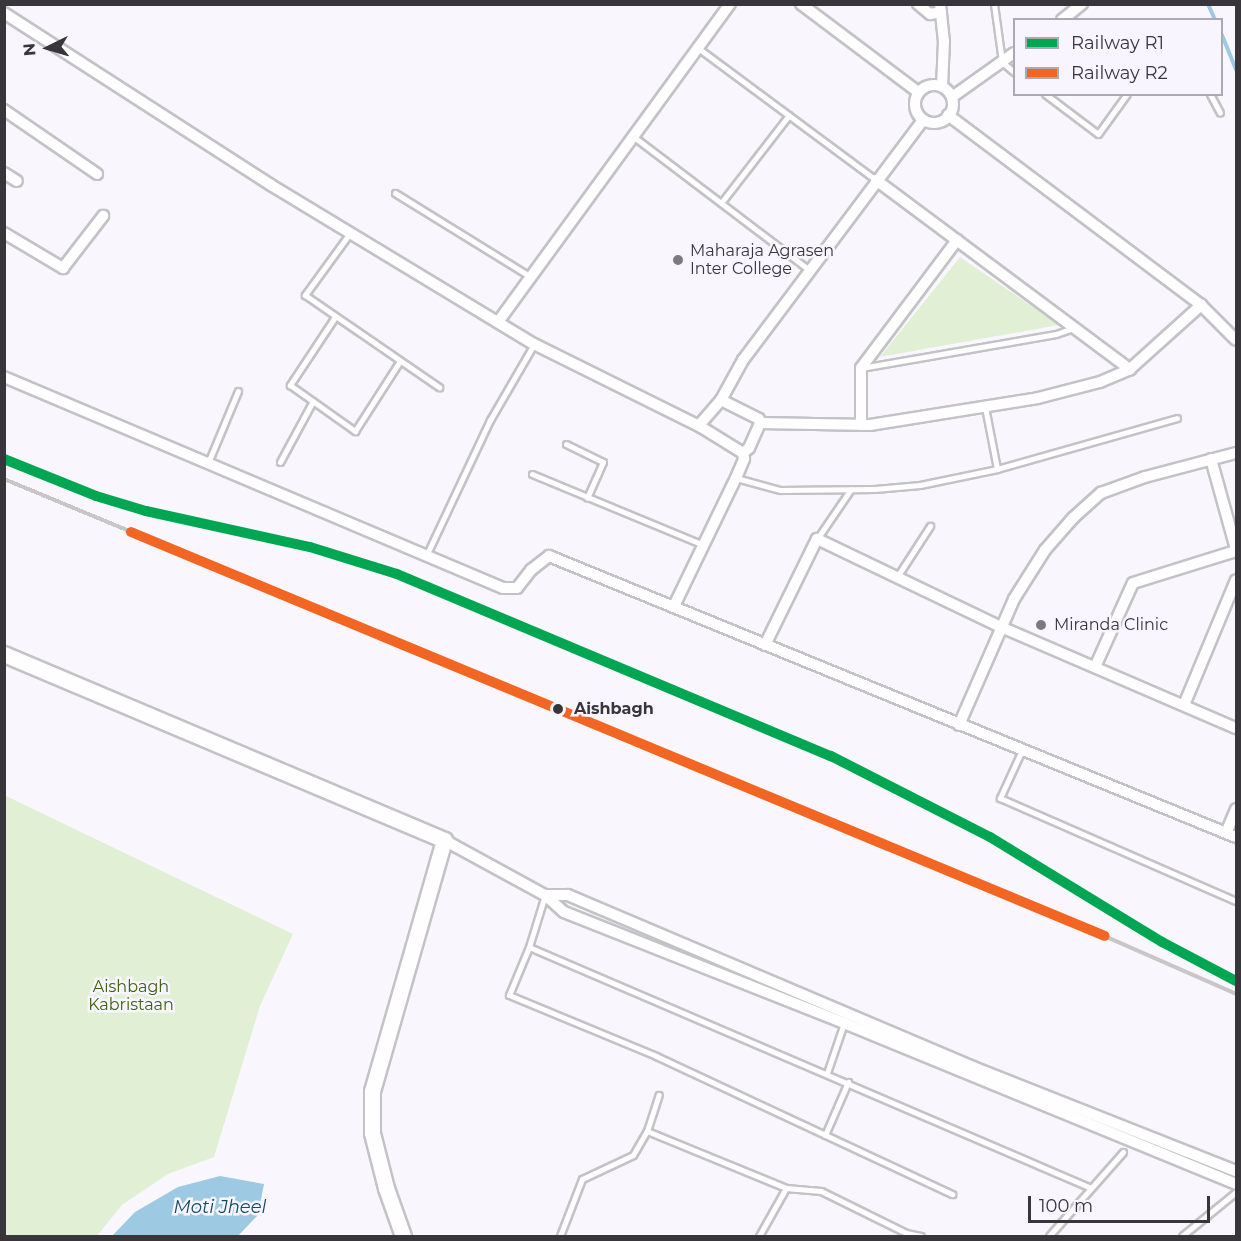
<!DOCTYPE html>
<style>
body{margin:0}
#map{position:relative;width:1241px;height:1241px;overflow:hidden;background:#f9f7fd;font-family:Montserrat,sans-serif}
div>[style]{position:absolute}
[style*='--x']{left:calc(var(--x)*1px);top:calc(var(--y)*1px);width:calc(var(--w)*1px);rotate:calc(var(--a)*1deg)}
.green>*{inset:0;background:#e1f0d5}
.water>*{inset:0;background:#9dcae2}
.stream>*{height:4px;margin:-2px;padding:0 2px;transform-origin:2px;border-radius:2px;background:#9dcae2}
.roads{filter:drop-shadow(2px 0 #c3c2c6) drop-shadow(-2px 0 #c3c2c6) drop-shadow(0 2px #c3c2c6) drop-shadow(0 -2px #c3c2c6)}
.lane>*{height:5px;margin:-2.5px;padding:0 2.5px;transform-origin:2.5px;border-radius:2.5px;background:#fefeff}
.street>*{height:10px;margin:-5px;padding:0 5px;transform-origin:5px;border-radius:5px;background:#fefeff}
.street>.ring{margin:-5px;padding:0;box-sizing:content-box;background:none;border:10px solid #fefeff;border-radius:50%}
.secondary>*{height:15px;margin:-7.5px;padding:0 7.5px;transform-origin:7.5px;border-radius:7.5px;background:#fefeff}
.rail>*{height:4px;margin:-2px;padding:0 2px;transform-origin:2px;border-radius:2px;background:#c8c7c8}
.rail-1>*{height:10px;margin:-5px;padding:0 5px;transform-origin:5px;border-radius:5px;background:#00a651}
.rail-2>*{height:10px;margin:-5px;padding:0 5px;transform-origin:5px;border-radius:5px;background:#f26522}
.dots>*{width:16px;height:16px;translate:-50% -50%;box-sizing:border-box;border:3px solid #f8f5ff;border-radius:50%}
span{translate:-50% -50%;white-space:nowrap;text-align:center;line-height:1.15;-webkit-text-stroke:5px #f8f5ff;paint-order:stroke}
.poi-label{font-size:16px;color:#38363b}
.left{translate:0 -50%;text-align:left}
.stop-label{font-size:16px;color:#38363b;font-weight:700}
.park-label{font-size:16px;color:#406112}
.water-label{font-size:18px;color:#164b61;font-style:italic}
.frame{position:absolute;inset:0;border:6px solid #38363b;pointer-events:none}
.legend{position:absolute;left:1013px;top:18px;width:210px;height:78px;box-sizing:border-box;background:#f8f5ff;border:2px solid #aba9b1;margin:0;padding:8px 10px;list-style:none;font-size:18px;color:#38363b}
.legend li{display:flex;align-items:center;gap:12px;height:30px}
.legend b{width:30px;border:2px solid #aba9b1}
.north{position:absolute;left:18px;top:18px;width:60px;height:60px;-webkit-text-stroke:4px #f8f5ff;paint-order:stroke;rotate:265deg;font-size:16px;font-weight:700;line-height:24px;text-align:center;color:#38363b}
.north::after{content:'';display:block;margin:auto;width:21px;height:27px;background:#38363b;clip-path:polygon(50% 0,100% 100%,50% 72%,0 100%)}
.scale{position:absolute;left:1028px;top:1196px;width:182px;height:27px;box-sizing:border-box;border:3px solid #38363b;border-top:0;padding-left:8px;font-size:18px;line-height:21px;white-space:nowrap;color:#38363b;-webkit-text-stroke:4px #f8f5ff;paint-order:stroke}
</style>
<div id="map">
<div class="green">
<div style="clip-path:polygon(960px 257px,1059px 325px,880px 357px)"></div>
<div style="clip-path:polygon(4px 795px,293px 934px,260px 1006px,214px 1157px,168px 1174px,122px 1205px,97px 1236px,5px 1236px)"></div>
</div>
<div class="water">
<div style="clip-path:polygon(220px 1176px,264px 1184px,258px 1215px,238px 1236px,112px 1236px,135px 1212px,178px 1187px)"></div>
</div>
<div class="stream">
<div style="--x:1208;--y:4;--w:17;--a:66"></div>
<div style="--x:1222;--y:35;--w:37;--a:68"></div>
</div>
<div class="roads">
<div class="lane">
<div style="--x:994;--y:4;--w:59;--a:82.1"></div>
<div style="--x:1002;--y:62;--w:16;--a:40"></div>
<div style="--x:698;--y:48;--w:222;--a:36.6"></div>
<div style="--x:1045;--y:94;--w:66;--a:37"></div>
<div style="--x:1098;--y:134;--w:49;--a:-54.1"></div>
<div style="--x:1210;--y:94;--w:21;--a:62"></div>
<div style="--x:634;--y:137;--w:220;--a:37.2"></div>
<div style="--x:395;--y:193;--w:160;--a:31.7"></div>
<div style="--x:721;--y:203;--w:111;--a:-52.3"></div>
<div style="--x:350;--y:233;--w:77;--a:126"></div>
<div style="--x:305;--y:295;--w:163;--a:34.5"></div>
<div style="--x:335;--y:317;--w:82;--a:123.5"></div>
<div style="--x:290;--y:385;--w:80;--a:35.3"></div>
<div style="--x:355;--y:431;--w:83;--a:-57.3"></div>
<div style="--x:861;--y:368;--w:198;--a:-9.9"></div>
<div style="--x:1056;--y:334;--w:18;--a:-19"></div>
<div style="--x:985;--y:407;--w:63;--a:79"></div>
<div style="--x:566;--y:444;--w:41;--a:25.9"></div>
<div style="--x:603;--y:462;--w:39;--a:114"></div>
<div style="--x:280;--y:462;--w:69;--a:-61.6"></div>
<div style="--x:208;--y:463;--w:78;--a:-67.4"></div>
<div style="--x:532;--y:474;--w:185;--a:22.5"></div>
<div style="--x:736;--y:478;--w:46;--a:15.3"></div>
<div style="--x:780;--y:490;--w:95;--a:-0.6"></div>
<div style="--x:875;--y:489;--w:45;--a:-5.1"></div>
<div style="--x:920;--y:485;--w:79;--a:-11.7"></div>
<div style="--x:997;--y:469;--w:187;--a:-15.8"></div>
<div style="--x:817;--y:539;--w:60;--a:-55.8"></div>
<div style="--x:426;--y:556;--w:150;--a:-64.8"></div>
<div style="--x:490;--y:420;--w:88;--a:-59.9"></div>
<div style="--x:897;--y:577;--w:61;--a:-57.1"></div>
<div style="--x:1022;--y:750;--w:53;--a:114.6"></div>
<div style="--x:1000;--y:798;--w:257;--a:23.6"></div>
<div style="--x:545;--y:895;--w:54;--a:107.1"></div>
<div style="--x:529;--y:947;--w:52;--a:112.6"></div>
<div style="--x:509;--y:995;--w:159;--a:22.5"></div>
<div style="--x:656;--y:1056;--w:327;--a:25"></div>
<div style="--x:529;--y:947;--w:611;--a:23.21"></div>
<div style="--x:827;--y:1073;--w:53;--a:-71.2"></div>
<div style="--x:647;--y:1131;--w:150;--a:22.3"></div>
<div style="--x:825;--y:1135;--w:58;--a:-66.5"></div>
<div style="--x:560;--y:1236;--w:61;--a:-68.9"></div>
<div style="--x:582;--y:1179;--w:56;--a:-25.2"></div>
<div style="--x:633;--y:1155;--w:28;--a:-60"></div>
<div style="--x:647;--y:1131;--w:38;--a:-72"></div>
<div style="--x:759;--y:1236;--w:55;--a:-60.6"></div>
<div style="--x:786;--y:1188;--w:35;--a:5"></div>
<div style="--x:821;--y:1191;--w:95;--a:26.3"></div>
<div style="--x:906;--y:1233;--w:15;--a:11"></div>
<div style="--x:1049;--y:1236;--w:112;--a:-48.6"></div>
<div style="--x:1182;--y:1236;--w:70;--a:-39.2"></div>
</div>
<div class="street">
<div style="--x:801;--y:4;--w:146;--a:36.9"></div>
<div style="--x:918;--y:4;--w:16;--a:40"></div>
<div style="--x:930;--y:14;--w:11;--a:-10"></div>
<div style="--x:940;--y:4;--w:37;--a:84"></div>
<div style="--x:944;--y:41;--w:45;--a:92.5"></div>
<div style="--x:4;--y:13;--w:318;--a:32.8"></div>
<div style="--x:271;--y:185;--w:307;--a:31.2"></div>
<div style="--x:534;--y:344;--w:186;--a:26.4"></div>
<div style="--x:701;--y:427;--w:49;--a:31.8"></div>
<div style="--x:1062;--y:20;--w:26;--a:-39"></div>
<div class="ring" style="left:915px;top:85px;width:28px;height:28px"></div>
<div style="--x:952;--y:97;--w:76;--a:-35.4"></div>
<div style="--x:4;--y:110;--w:113;--a:34.5"></div>
<div style="--x:948;--y:115;--w:316;--a:36.9"></div>
<div style="--x:1201;--y:305;--w:49;--a:45"></div>
<div style="--x:4;--y:173;--w:15;--a:32"></div>
<div style="--x:876;--y:180;--w:317;--a:36.7"></div>
<div style="--x:4;--y:233;--w:69;--a:30.7"></div>
<div style="--x:63;--y:268;--w:66;--a:-52.4"></div>
<div style="--x:498;--y:322;--w:394;--a:-53.9"></div>
<div style="--x:4;--y:377;--w:542;--a:22.92"></div>
<div style="--x:503;--y:588;--w:14;--a:0"></div>
<div style="--x:517;--y:588;--w:23;--a:-52"></div>
<div style="--x:531;--y:570;--w:23;--a:-38"></div>
<div style="--x:549;--y:556;--w:742;--a:22.25"></div>
<div style="--x:721;--y:400;--w:42;--a:26.6"></div>
<div style="--x:759;--y:419;--w:4;--a:76"></div>
<div style="--x:760;--y:423;--w:110;--a:1"></div>
<div style="--x:870;--y:425;--w:170;--a:-9.1"></div>
<div style="--x:1038;--y:398;--w:64;--a:-14.5"></div>
<div style="--x:1100;--y:382;--w:33;--a:-23"></div>
<div style="--x:1130;--y:369;--w:96;--a:-42"></div>
<div style="--x:861;--y:425;--w:57;--a:-90"></div>
<div style="--x:861;--y:368;--w:160;--a:-53.1"></div>
<div style="--x:701;--y:427;--w:4;--a:-90"></div>
<div style="--x:701;--y:423;--w:30;--a:-49"></div>
<div style="--x:721;--y:400;--w:46;--a:-61.2"></div>
<div style="--x:743;--y:360;--w:300;--a:-53.1"></div>
<div style="--x:1211;--y:459;--w:93;--a:74.5"></div>
<div style="--x:674;--y:606;--w:142;--a:-64.2"></div>
<div style="--x:736;--y:478;--w:21;--a:-67"></div>
<div style="--x:744;--y:459;--w:6;--a:-99"></div>
<div style="--x:743;--y:453;--w:8;--a:-40"></div>
<div style="--x:749;--y:448;--w:27;--a:-66"></div>
<div style="--x:765;--y:645;--w:118;--a:-63.9"></div>
<div style="--x:817;--y:539;--w:204;--a:25.6"></div>
<div style="--x:1001;--y:627;--w:256;--a:23.3"></div>
<div style="--x:1095;--y:667;--w:92;--a:-65.7"></div>
<div style="--x:1133;--y:583;--w:108;--a:-17.3"></div>
<div style="--x:1184;--y:705;--w:135;--a:-67.4"></div>
<div style="--x:959;--y:725;--w:137;--a:-66.4"></div>
<div style="--x:1014;--y:599;--w:58;--a:-57.7"></div>
<div style="--x:1045;--y:550;--w:43;--a:-48.8"></div>
<div style="--x:1073;--y:518;--w:38;--a:-42"></div>
<div style="--x:1101;--y:493;--w:47;--a:-20"></div>
<div style="--x:1145;--y:477;--w:94;--a:-14.8"></div>
<div style="--x:1226;--y:833;--w:26;--a:-67"></div>
<div style="--x:444;--y:840;--w:115;--a:28.6"></div>
<div style="--x:545;--y:895;--w:25;--a:42"></div>
<div style="--x:564;--y:912;--w:301;--a:21.6"></div>
<div style="--x:844;--y:1023;--w:424;--a:22.3"></div>
<div style="--x:545;--y:895;--w:23;--a:0"></div>
<div style="--x:568;--y:895;--w:440;--a:23"></div>
<div style="--x:973;--y:1067;--w:283;--a:21.6"></div>
</div>
<div class="secondary">
<div style="--x:4;--y:654;--w:478;--a:22.9"></div>
<div style="--x:444;--y:840;--w:261;--a:106"></div>
<div style="--x:372;--y:1091;--w:42;--a:90"></div>
<div style="--x:372;--y:1133;--w:57;--a:75.7"></div>
<div style="--x:386;--y:1188;--w:51;--a:70.5"></div>
</div>
</div>
<div class="rail">
<div style="--x:4;--y:479;--w:1181;--a:22.55"></div>
<div style="--x:1095;--y:932;--w:154;--a:23.7"></div>
</div>
<div class="rail-1">
<div style="--x:4;--y:459;--w:99;--a:21.9"></div>
<div style="--x:96;--y:496;--w:52;--a:16.7"></div>
<div style="--x:146;--y:511;--w:168;--a:12.4"></div>
<div style="--x:310;--y:547;--w:91;--a:17.2"></div>
<div style="--x:397;--y:574;--w:471;--a:22.8"></div>
<div style="--x:831;--y:756;--w:178;--a:27"></div>
<div style="--x:990;--y:837;--w:202;--a:31.4"></div>
<div style="--x:1162;--y:942;--w:84;--a:27.8"></div>
</div>
<div class="rail-2">
<div style="--x:131;--y:532;--w:1054;--a:22.53"></div>
</div>
<div class="dots">
<div style="left:678px;top:260px;background:#7c7a7f"></div>
<div style="left:1041px;top:625px;background:#7c7a7f"></div>
<div style="left:558px;top:709px;background:#38363b"></div>
</div>
<div class="poi-label">
<span class="left" style="left:690px;top:260px">Maharaja Agrasen<br>Inter College</span>
<span class="left" style="left:1054px;top:625px">Miranda Clinic</span>
</div>
<div class="stop-label">
<span class="left" style="left:574px;top:709px">Aishbagh</span>
</div>
<div class="park-label">
<span style="left:131px;top:996px">Aishbagh<br>Kabristaan</span>
</div>
<div class="water-label">
<span style="left:220px;top:1207px">Moti Jheel</span>
</div>
<div class="frame"></div>
<ul class="legend">
<li><b style="height:8px;background:#00a651"></b>Railway R1</li>
<li><b style="height:8px;background:#f26522"></b>Railway R2</li>
</ul>
<div class="north">N</div>
<div class="scale">100 m</div>
</div>
